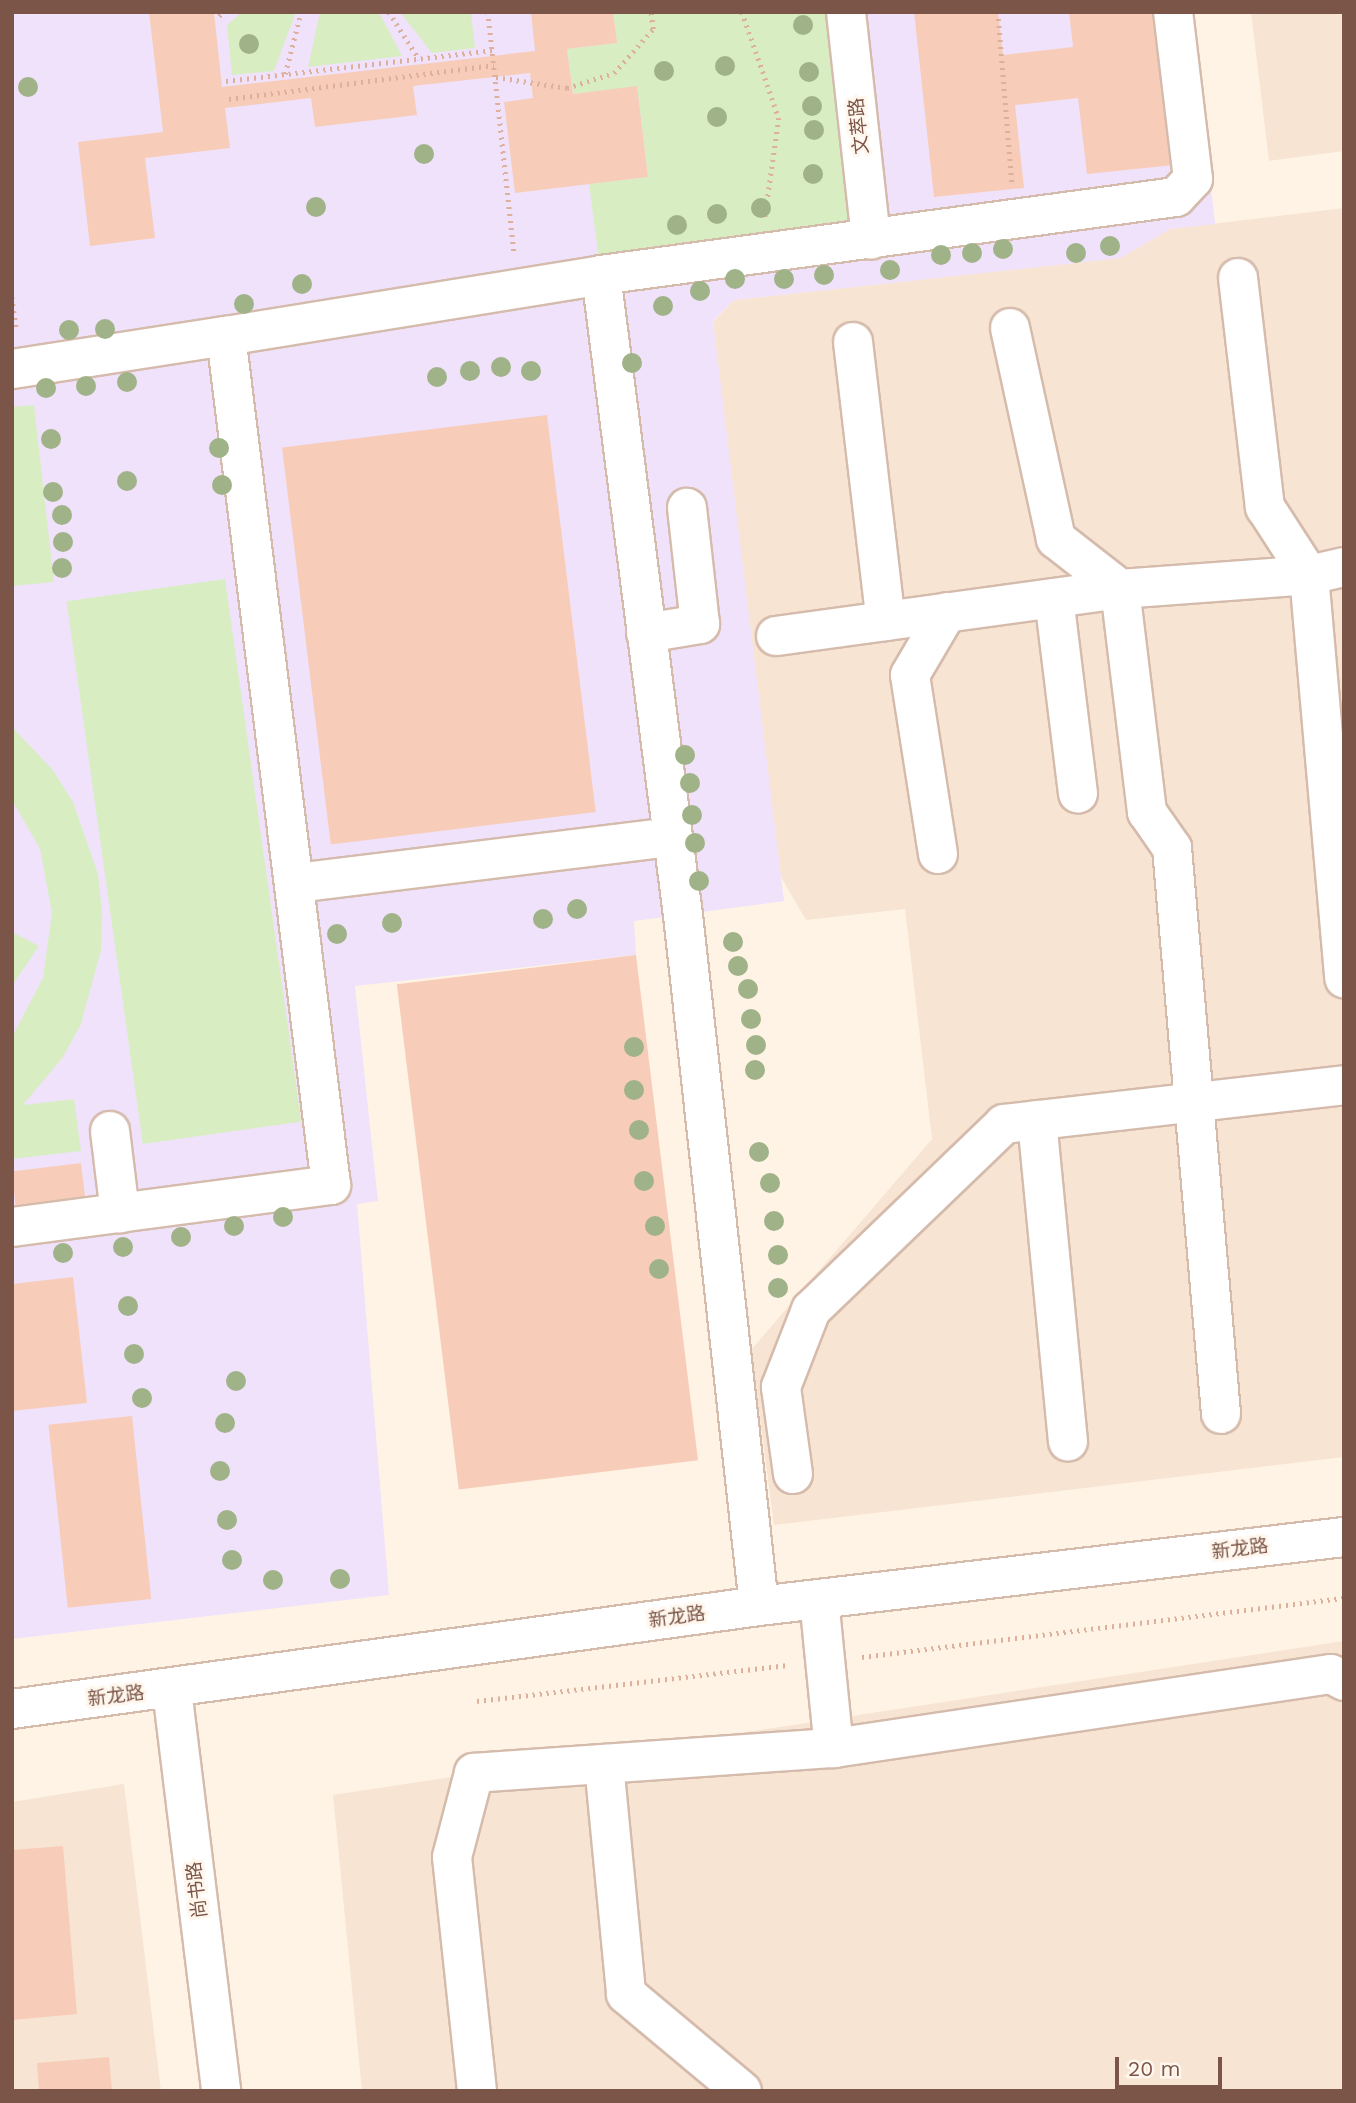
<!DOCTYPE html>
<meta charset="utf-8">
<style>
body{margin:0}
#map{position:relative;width:1356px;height:2103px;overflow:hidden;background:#fff3e5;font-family:"Work Sans","Noto Sans SC",sans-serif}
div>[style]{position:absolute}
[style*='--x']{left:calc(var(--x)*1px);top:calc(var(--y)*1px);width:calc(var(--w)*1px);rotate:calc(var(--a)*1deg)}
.residential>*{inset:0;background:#f7e4d3}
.education>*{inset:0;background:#f0e2fb}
.green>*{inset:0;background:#d8eec2;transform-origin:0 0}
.building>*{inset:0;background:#f7cdba;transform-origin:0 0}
.path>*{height:4.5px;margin-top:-2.25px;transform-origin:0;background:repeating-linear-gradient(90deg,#ddb09c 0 2px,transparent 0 7px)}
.roads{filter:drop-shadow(2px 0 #d5bbac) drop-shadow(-2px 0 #d5bbac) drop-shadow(0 2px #d5bbac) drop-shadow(0 -2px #d5bbac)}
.minor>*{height:38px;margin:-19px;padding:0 19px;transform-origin:19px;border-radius:19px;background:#fff}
.trees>*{width:20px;height:20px;margin:-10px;border-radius:50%;background:#a0b288}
span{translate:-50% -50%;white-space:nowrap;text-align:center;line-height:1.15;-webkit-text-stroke:6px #fff7ee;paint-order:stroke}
.street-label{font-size:19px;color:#7b5547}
.frame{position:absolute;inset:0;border:14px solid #7b5547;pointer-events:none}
.scale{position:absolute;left:1115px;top:2057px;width:107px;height:32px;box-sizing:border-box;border:4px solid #7b5547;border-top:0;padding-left:9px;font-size:21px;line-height:24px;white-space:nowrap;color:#7b5547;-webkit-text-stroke:5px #fff7ee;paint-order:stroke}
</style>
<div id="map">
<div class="residential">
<div style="clip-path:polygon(1251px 12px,1344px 12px,1344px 151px,1269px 161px)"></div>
<div style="clip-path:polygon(1344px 208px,1344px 1457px,774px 1525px,751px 1350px,932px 1139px,905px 909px,806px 920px,781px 877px,749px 656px,713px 322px,734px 300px,1120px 258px,1170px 229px)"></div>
<div style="clip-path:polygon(1344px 1641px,1344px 2091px,362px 2091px,333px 1795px)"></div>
<div style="clip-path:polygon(124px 1784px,161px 2091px,12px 2091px,12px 1802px)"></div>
</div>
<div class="education">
<div style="clip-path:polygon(12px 12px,1192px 12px,1215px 224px,1170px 229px,1121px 258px,734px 300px,713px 321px,784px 901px,634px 921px,636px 955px,355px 986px,378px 1201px,357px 1204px,389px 1595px,12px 1639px)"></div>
</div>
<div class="green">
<div style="clip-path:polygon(242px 12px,296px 12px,274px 71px,232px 75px,227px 25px)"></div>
<div style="clip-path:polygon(320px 12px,379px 12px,402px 56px,308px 67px)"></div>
<div style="clip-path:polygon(400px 12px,471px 12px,475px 48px,432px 53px)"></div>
<div style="clip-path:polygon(613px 12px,839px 12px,868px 241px,601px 275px,589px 184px,648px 177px,637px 87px,573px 94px,567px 49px,616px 43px)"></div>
<div style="clip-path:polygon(34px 405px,54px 582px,12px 586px,12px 407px)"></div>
<div style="left:225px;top:579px;width:548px;height:160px;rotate:82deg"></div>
<div style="clip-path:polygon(12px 727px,52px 769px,73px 802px,98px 874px,102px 912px,101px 950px,81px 1024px,63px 1057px,23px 1105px,74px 1099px,81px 1151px,12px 1159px,12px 1037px,43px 978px,52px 913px,40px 849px,12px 800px)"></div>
<div style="clip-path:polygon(12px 932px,39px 946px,12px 986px)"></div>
</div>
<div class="building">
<div style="clip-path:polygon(149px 12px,214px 12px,222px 87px,535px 51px,531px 12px,613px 12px,617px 43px,567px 49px,573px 94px,637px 86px,648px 177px,515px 193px,504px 102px,533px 98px,530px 73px,413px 86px,417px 115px,315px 127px,311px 98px,225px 108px,230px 148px,145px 158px,155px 238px,90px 246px,78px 142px,163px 132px)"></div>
<div style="clip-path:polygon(914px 12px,998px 12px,1003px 55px,1073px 47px,1069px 12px,1158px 12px,1174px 165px,1087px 174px,1078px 98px,1015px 105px,1024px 188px,934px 197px)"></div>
<div style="left:547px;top:415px;width:400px;height:267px;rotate:83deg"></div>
<div style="left:636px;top:955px;width:509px;height:241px;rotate:83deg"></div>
<div style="left:81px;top:1163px;width:34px;height:70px;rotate:83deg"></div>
<div style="clip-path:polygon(73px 1277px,87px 1403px,12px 1411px,12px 1284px)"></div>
<div style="left:132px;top:1416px;width:184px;height:84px;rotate:84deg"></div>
<div style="clip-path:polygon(63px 1846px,77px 2014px,12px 2020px,12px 1850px)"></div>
<div style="clip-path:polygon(109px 2057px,112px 2091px,39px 2091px,37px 2063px)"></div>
</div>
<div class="path">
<div style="--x:389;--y:12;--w:56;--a:57.4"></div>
<div style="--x:488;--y:12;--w:241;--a:83.8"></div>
<div style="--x:742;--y:12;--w:112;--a:70.8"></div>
<div style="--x:779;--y:118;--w:100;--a:98"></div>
<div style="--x:998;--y:12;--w:173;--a:85.3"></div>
<div style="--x:219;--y:16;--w:6;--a:-45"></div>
<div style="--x:285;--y:74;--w:64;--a:-75.5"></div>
<div style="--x:496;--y:77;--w:72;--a:8.8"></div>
<div style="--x:567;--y:88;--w:49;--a:-17.7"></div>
<div style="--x:614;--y:73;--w:59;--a:-48.4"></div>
<div style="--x:653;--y:29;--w:17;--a:-97"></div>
<div style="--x:226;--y:81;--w:268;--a:-6.6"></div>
<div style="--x:229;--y:99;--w:267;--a:-7.3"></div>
<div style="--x:12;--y:297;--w:34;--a:82"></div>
<div style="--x:862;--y:1657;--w:486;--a:-7"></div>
<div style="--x:477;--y:1701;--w:315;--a:-6.6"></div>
</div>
<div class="roads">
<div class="minor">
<div style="--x:846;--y:12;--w:229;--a:83.7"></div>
<div style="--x:601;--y:275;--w:580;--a:-7.73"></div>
<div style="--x:1176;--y:197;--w:25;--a:-47"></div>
<div style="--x:1193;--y:179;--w:168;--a:-96.8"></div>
<div style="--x:1238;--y:278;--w:231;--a:83.3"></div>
<div style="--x:1265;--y:507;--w:81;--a:57.1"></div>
<div style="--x:1309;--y:575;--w:405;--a:85"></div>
<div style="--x:1010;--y:328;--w:216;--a:77.7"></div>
<div style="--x:1056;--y:539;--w:81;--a:38"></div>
<div style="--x:1120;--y:589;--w:225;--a:83.1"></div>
<div style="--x:1147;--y:812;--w:44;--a:55.2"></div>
<div style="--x:1172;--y:848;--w:568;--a:85.05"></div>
<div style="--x:853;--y:342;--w:281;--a:83.3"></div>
<div style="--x:12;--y:369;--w:217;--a:-8.8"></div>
<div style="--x:1054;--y:598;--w:197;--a:83"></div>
<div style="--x:646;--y:633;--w:55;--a:-9.5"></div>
<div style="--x:700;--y:624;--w:117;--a:-96.4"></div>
<div style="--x:776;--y:636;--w:347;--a:-7.8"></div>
<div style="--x:1120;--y:589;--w:190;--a:-4.2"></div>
<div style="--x:1309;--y:575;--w:36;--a:-13"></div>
<div style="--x:938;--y:854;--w:181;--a:-98.9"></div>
<div style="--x:910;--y:675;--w:73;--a:-59.6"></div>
<div style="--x:296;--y:883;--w:379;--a:-7"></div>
<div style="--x:1037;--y:1120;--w:323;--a:84.5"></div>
<div style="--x:110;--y:1131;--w:83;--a:83"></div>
<div style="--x:12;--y:1227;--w:322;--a:-7.5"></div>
<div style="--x:331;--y:1185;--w:855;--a:-97.05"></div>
<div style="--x:226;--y:336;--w:380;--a:-9.2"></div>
<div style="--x:601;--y:275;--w:645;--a:82.7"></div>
<div style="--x:683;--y:915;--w:695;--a:83.72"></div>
<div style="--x:793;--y:1474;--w:88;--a:-97.9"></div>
<div style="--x:781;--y:1387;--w:83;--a:-68.7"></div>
<div style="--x:811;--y:1310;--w:268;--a:-43.9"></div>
<div style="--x:1004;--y:1124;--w:342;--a:-6.5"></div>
<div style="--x:819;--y:1599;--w:150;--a:84.3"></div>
<div style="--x:172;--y:1690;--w:404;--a:83"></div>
<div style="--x:12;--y:1709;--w:754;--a:-7.85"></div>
<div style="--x:759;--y:1606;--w:589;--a:-6.73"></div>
<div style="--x:604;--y:1764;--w:231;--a:84.5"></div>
<div style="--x:626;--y:1994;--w:151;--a:39.9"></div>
<div style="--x:477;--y:2091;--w:235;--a:-96.1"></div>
<div style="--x:452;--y:1857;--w:87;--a:-75.3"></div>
<div style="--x:474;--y:1773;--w:361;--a:-4"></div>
<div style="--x:834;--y:1748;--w:502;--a:-8.47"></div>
<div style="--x:1331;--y:1674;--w:15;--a:28"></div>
</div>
</div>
<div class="trees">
<div style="left:803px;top:25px"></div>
<div style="left:249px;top:44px"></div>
<div style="left:725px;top:66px"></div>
<div style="left:664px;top:71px"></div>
<div style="left:809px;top:72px"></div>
<div style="left:28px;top:87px"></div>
<div style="left:812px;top:106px"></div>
<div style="left:717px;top:117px"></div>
<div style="left:814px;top:130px"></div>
<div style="left:424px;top:154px"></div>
<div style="left:813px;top:174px"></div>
<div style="left:316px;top:207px"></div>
<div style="left:761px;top:208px"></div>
<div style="left:717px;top:214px"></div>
<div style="left:677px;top:225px"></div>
<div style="left:1110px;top:246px"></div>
<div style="left:1003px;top:249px"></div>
<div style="left:972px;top:253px"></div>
<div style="left:1076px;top:253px"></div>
<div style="left:941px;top:255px"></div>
<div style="left:890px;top:270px"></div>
<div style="left:824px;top:275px"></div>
<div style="left:735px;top:279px"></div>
<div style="left:784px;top:279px"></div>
<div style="left:302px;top:284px"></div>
<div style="left:700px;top:291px"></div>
<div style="left:244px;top:304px"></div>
<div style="left:663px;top:306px"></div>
<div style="left:105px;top:329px"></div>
<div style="left:69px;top:330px"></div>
<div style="left:632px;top:363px"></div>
<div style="left:501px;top:367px"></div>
<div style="left:470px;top:371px"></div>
<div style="left:531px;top:371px"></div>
<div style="left:437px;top:377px"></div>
<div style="left:127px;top:382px"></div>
<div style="left:86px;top:386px"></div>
<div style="left:46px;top:388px"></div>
<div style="left:51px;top:439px"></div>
<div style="left:219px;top:448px"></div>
<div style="left:127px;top:481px"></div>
<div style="left:222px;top:485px"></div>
<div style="left:53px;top:492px"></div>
<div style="left:62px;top:515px"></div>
<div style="left:63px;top:542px"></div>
<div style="left:62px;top:568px"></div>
<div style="left:685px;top:755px"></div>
<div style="left:690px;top:783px"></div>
<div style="left:692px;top:815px"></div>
<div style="left:695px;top:843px"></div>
<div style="left:699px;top:881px"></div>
<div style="left:577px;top:909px"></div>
<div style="left:543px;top:919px"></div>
<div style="left:392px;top:923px"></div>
<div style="left:337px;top:934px"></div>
<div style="left:733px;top:942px"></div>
<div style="left:738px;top:966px"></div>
<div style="left:748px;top:989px"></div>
<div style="left:751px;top:1019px"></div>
<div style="left:756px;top:1045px"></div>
<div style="left:634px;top:1047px"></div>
<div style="left:755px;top:1070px"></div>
<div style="left:634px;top:1090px"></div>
<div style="left:639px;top:1130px"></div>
<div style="left:759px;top:1152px"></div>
<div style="left:644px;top:1181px"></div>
<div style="left:770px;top:1183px"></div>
<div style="left:283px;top:1217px"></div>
<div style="left:774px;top:1221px"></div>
<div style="left:234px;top:1226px"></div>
<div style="left:655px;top:1226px"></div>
<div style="left:181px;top:1237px"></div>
<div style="left:123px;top:1247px"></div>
<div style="left:63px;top:1253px"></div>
<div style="left:778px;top:1255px"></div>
<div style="left:659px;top:1269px"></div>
<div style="left:778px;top:1288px"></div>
<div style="left:128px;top:1306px"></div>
<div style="left:134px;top:1354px"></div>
<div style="left:236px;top:1381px"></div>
<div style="left:142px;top:1398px"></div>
<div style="left:225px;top:1423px"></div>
<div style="left:220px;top:1471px"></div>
<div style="left:227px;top:1520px"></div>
<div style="left:232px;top:1560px"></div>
<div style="left:340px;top:1579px"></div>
<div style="left:273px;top:1580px"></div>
</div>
<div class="street-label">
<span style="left:859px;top:126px;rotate:-96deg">文萃路</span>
<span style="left:1240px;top:1549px;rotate:-7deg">新龙路</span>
<span style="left:677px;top:1617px;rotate:-8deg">新龙路</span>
<span style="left:116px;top:1696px;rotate:-7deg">新龙路</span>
<span style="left:197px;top:1890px;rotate:-97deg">尚书路</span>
</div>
<div class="frame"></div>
<div class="scale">20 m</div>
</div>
